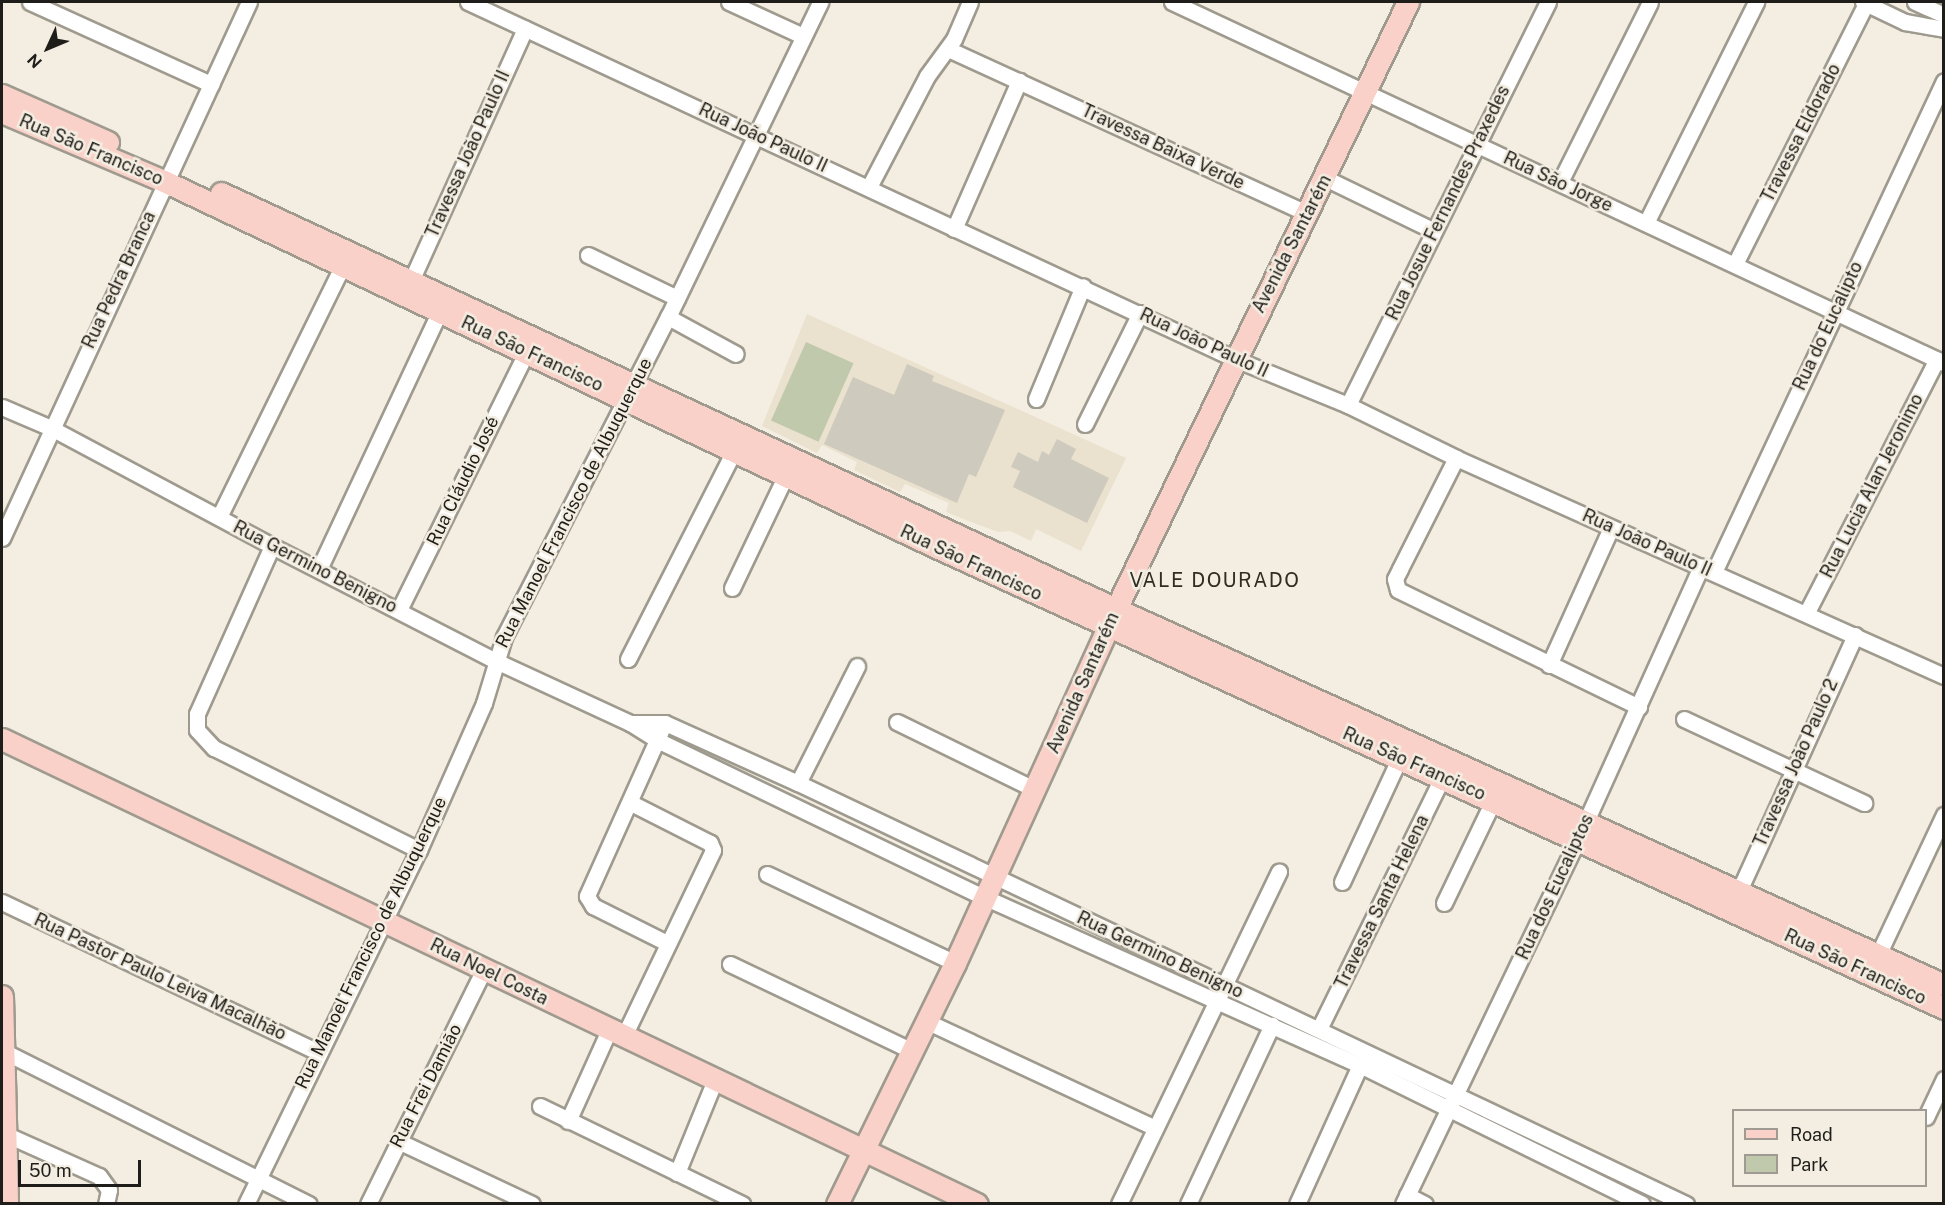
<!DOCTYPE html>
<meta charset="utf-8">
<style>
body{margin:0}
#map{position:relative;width:1945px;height:1205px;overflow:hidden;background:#f4eee2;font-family:"Public Sans",sans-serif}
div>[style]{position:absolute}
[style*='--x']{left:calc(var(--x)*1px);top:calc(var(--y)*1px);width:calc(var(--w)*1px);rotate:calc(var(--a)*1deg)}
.built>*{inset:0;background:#eae1ce}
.green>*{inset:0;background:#c1c9ac;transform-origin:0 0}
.building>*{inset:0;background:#cfcabe}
.roads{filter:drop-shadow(2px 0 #9f9a8e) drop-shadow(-2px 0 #9f9a8e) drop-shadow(0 2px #9f9a8e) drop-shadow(0 -2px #9f9a8e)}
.street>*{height:15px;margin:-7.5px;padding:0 7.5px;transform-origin:7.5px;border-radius:7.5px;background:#fff}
.secondary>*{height:21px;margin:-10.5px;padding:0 10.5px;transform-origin:10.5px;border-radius:10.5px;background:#f9d1c9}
span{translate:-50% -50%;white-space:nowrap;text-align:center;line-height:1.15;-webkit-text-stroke:5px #f4eee2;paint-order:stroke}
.street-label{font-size:18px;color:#1f1d19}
.neighbourhood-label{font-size:20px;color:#312d23;letter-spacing:1.5px}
.frame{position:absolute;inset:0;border:3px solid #1f1d19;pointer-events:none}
.legend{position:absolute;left:1732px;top:1109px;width:195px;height:78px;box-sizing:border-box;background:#f4eee2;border:2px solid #9f9a92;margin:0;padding:8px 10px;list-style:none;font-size:18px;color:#1f1d19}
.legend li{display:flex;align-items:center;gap:12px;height:30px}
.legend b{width:30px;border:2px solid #9f9a92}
.north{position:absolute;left:18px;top:18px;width:60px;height:60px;-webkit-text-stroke:4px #f4eee2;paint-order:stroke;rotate:226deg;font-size:16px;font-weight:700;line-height:24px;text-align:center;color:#1f1d19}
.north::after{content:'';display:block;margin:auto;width:21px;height:27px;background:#1f1d19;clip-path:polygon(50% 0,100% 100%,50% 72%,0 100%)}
.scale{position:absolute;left:18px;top:1160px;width:123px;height:27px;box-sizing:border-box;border:3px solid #1f1d19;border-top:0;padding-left:8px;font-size:18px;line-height:21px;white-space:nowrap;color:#1f1d19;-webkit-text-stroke:4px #f4eee2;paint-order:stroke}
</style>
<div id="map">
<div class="built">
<div style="clip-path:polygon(807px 314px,1126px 458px,1081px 551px,1036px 529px,1031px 541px,1010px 531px,998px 532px,971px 522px,946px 512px,949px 503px,905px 484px,900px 492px,854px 470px,857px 462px,822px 445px,817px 453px,762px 426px)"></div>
</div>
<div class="green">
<div style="left:806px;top:342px;width:52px;height:86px;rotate:24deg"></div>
</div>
<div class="building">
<div style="clip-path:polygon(907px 364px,934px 376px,932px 381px,1005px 410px,976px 477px,969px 474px,957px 503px,824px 444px,853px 377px,894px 395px)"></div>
<div style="clip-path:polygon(1057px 439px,1076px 449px,1071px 459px,1109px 478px,1087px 523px,1013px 487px,1020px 471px,1011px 467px,1018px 452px,1038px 462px,1042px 451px,1049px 455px)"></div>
</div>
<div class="roads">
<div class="street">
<div style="--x:30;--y:2;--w:199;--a:24.4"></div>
<div style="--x:468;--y:2;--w:846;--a:24.96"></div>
<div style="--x:1235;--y:359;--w:122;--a:22.2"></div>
<div style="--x:1348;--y:405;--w:120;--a:26.1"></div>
<div style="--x:1456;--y:458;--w:534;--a:24.07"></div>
<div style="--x:729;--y:2;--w:81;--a:24.7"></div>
<div style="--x:1172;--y:2;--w:852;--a:25.06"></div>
<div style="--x:1863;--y:2;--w:47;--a:25.5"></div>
<div style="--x:1905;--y:22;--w:40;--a:10"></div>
<div style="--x:1915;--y:2;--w:32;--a:24"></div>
<div style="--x:948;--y:49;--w:395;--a:24.6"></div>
<div style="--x:1325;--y:178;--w:121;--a:25.9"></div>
<div style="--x:1560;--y:182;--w:201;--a:-63.4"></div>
<div style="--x:869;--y:187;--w:125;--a:-62.4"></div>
<div style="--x:927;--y:76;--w:46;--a:-53.9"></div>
<div style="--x:954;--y:39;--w:40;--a:-66.6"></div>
<div style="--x:1646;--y:223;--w:247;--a:-63.5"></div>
<div style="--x:954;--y:229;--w:162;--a:-66.3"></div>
<div style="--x:588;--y:255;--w:99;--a:25.8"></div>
<div style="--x:1735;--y:264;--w:292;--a:-63.3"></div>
<div style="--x:411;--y:281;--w:277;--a:-65.7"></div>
<div style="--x:668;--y:317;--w:77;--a:28.6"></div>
<div style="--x:1036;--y:399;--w:122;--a:-67.4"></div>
<div style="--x:1348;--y:405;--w:450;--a:-63.6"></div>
<div style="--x:2;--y:407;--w:53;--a:23.2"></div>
<div style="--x:51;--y:428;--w:251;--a:28.1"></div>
<div style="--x:272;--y:546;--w:252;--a:27.2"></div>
<div style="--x:496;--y:661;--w:148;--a:24.8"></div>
<div style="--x:630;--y:723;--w:32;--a:32"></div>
<div style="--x:657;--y:740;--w:365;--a:25.7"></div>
<div style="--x:986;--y:898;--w:410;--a:24.1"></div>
<div style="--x:1360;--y:1065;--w:314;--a:26.2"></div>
<div style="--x:1085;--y:424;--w:124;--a:-63.6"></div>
<div style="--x:1456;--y:458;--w:124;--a:116.8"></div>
<div style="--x:1400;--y:569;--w:11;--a:117"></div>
<div style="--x:1395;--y:579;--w:11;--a:75"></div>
<div style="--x:1398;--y:590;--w:268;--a:25.9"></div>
<div style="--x:219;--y:517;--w:279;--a:-63.8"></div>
<div style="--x:2;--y:538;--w:590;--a:-65.26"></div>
<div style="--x:272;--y:546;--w:184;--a:114.1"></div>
<div style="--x:197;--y:714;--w:16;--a:90"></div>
<div style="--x:197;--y:730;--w:25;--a:47"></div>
<div style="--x:214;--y:748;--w:229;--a:26.5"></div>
<div style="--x:319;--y:569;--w:285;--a:-64.9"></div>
<div style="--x:1714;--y:572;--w:542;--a:-64.9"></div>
<div style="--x:732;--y:588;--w:125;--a:-64.5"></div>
<div style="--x:399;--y:610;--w:289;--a:-63.7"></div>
<div style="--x:1807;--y:612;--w:284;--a:-62.8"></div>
<div style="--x:628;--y:659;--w:233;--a:-63"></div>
<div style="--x:1549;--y:665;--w:150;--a:-65.7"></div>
<div style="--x:1684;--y:719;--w:199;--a:25"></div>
<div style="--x:897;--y:722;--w:153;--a:26.1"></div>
<div style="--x:630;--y:723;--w:35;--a:0"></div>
<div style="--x:665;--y:723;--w:146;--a:24.3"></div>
<div style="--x:798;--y:783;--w:983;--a:25.37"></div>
<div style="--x:661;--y:731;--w:181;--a:114.2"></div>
<div style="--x:587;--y:896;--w:12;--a:59"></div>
<div style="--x:593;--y:906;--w:83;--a:26.6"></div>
<div style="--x:798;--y:783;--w:131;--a:-63.2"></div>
<div style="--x:767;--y:874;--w:208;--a:25.3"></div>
<div style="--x:1342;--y:882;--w:138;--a:-65.1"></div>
<div style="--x:1739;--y:891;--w:281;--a:-65.6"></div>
<div style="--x:2;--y:902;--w:350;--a:25.4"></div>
<div style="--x:1444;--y:903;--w:115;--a:-64.3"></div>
<div style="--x:1878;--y:955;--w:155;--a:-64.8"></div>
<div style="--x:730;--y:964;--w:202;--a:25.5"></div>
<div style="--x:928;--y:1022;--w:248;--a:25"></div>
<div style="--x:1320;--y:1027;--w:280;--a:-63.9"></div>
<div style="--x:624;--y:1036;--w:206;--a:-64.4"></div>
<div style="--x:713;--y:850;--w:8;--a:-113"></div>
<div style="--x:710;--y:843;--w:89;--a:-153.1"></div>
<div style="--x:3;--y:1051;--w:342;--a:26.6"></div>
<div style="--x:540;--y:1106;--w:225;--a:25.9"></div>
<div style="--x:1926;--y:1117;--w:42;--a:-64.7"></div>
<div style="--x:568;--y:1121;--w:100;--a:-65.7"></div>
<div style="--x:5;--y:1134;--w:103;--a:24.1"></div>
<div style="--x:99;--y:1176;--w:17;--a:54"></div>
<div style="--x:109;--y:1190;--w:14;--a:102"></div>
<div style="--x:398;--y:1141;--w:148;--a:25.2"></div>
<div style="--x:677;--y:1173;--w:100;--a:-67.8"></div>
<div style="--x:1407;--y:1195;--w:20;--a:27"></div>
<div style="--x:246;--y:1204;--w:394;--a:-64"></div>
<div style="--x:419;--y:850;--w:161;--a:-66.1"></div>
<div style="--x:484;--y:703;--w:69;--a:-73.1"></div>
<div style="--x:504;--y:637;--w:360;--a:-62.9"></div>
<div style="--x:668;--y:317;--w:350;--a:-64.2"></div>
<div style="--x:368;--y:1204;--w:262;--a:-63.7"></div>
<div style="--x:1119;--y:1204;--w:369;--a:-64.3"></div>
<div style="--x:1188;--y:1204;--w:198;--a:-64.9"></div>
<div style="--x:1297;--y:1204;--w:153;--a:-65.6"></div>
<div style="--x:1403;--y:1204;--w:405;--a:-64.4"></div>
<div style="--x:1578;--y:839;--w:299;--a:-65.7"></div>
</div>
<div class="secondary">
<div style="--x:2;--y:95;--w:116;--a:23.9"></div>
<div style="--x:2;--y:112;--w:178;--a:23.1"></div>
<div style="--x:166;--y:182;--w:850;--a:25.36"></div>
<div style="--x:934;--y:546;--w:1111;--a:24.58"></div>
<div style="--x:221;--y:193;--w:987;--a:24.93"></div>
<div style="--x:1116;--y:609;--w:909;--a:24.42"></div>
<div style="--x:2;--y:739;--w:1080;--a:25.5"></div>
<div style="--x:2;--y:996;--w:208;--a:88.6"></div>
<div style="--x:837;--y:1204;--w:268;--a:-63.9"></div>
<div style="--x:955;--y:963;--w:389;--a:-65.5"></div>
<div style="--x:1116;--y:609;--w:674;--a:-64.31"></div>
</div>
</div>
<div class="street-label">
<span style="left:1801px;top:133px;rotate:-63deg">Travessa Eldorado</span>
<span style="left:763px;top:138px;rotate:25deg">Rua João Paulo II</span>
<span style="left:1163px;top:147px;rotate:25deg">Travessa Baixa Verde</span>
<span style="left:91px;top:150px;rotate:23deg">Rua São Francisco</span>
<span style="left:468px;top:154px;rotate:-66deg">Travessa João Paulo II</span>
<span style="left:1558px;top:182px;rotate:25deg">Rua São Jorge</span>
<span style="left:1448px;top:203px;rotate:-64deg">Rua Josue Fernandes Praxedes</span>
<span style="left:1292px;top:244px;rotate:-63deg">Avenida Santarém</span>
<span style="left:119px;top:280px;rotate:-65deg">Rua Pedra Branca</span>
<span style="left:1828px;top:326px;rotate:-65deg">Rua do Eucalipto</span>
<span style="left:1204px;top:343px;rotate:25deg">Rua João Paulo II</span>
<span style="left:532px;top:354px;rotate:25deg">Rua São Francisco</span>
<span style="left:463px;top:481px;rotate:-64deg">Rua Cláudio José</span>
<span style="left:1872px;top:486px;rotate:-63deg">Rua Lucia Alan Jeronimo</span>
<span style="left:574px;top:503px;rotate:-63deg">Rua Manoel Francisco de Albuquerque</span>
<span style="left:1647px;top:543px;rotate:24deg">Rua João Paulo II</span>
<span style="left:971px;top:563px;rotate:25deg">Rua São Francisco</span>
<span style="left:315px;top:567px;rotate:27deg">Rua Germino Benigno</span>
<span style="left:1083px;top:683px;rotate:-66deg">Avenida Santarém</span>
<span style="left:1796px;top:763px;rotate:-66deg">Travessa João Paulo 2</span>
<span style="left:1414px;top:764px;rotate:24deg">Rua São Francisco</span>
<span style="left:1555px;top:887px;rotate:-65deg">Rua dos Eucaliptos</span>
<span style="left:1382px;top:902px;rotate:-64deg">Travessa Santa Helena</span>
<span style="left:371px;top:943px;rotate:-64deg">Rua Manoel Francisco de Albuquerque</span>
<span style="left:1160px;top:955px;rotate:25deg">Rua Germino Benigno</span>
<span style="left:1855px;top:967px;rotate:25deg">Rua São Francisco</span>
<span style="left:489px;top:972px;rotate:26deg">Rua Noel Costa</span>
<span style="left:160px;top:977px;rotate:25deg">Rua Pastor Paulo Leiva Macalhão</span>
<span style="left:426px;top:1086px;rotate:-63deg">Rua Frei Damião</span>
</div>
<div class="neighbourhood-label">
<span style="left:1215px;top:580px">VALE DOURADO</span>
</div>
<div class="frame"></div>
<ul class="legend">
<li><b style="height:8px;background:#f9d1c9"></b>Road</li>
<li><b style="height:16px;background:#c1c9ac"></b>Park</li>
</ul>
<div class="north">N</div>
<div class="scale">50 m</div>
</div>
